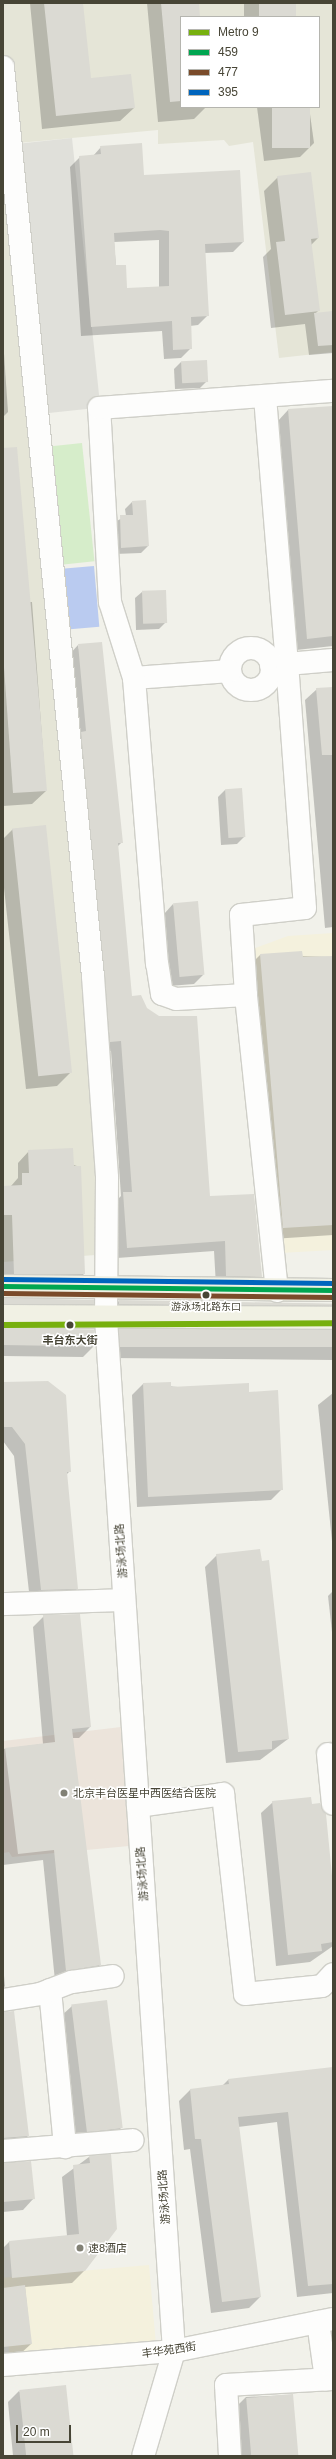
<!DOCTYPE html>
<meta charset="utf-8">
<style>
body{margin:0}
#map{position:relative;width:336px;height:2459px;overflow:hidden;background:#f1f1ea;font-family:Helvetica,"Noto Sans SC",sans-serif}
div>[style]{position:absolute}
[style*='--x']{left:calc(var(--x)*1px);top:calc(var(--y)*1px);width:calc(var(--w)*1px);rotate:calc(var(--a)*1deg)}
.residential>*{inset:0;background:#e5e5d7}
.commercial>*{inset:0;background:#f4f1dd;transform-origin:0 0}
.medical>*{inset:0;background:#ece4db}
.green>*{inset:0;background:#d6edca;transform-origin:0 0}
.parking>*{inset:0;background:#e0e0da;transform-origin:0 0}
.water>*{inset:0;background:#bacbf0;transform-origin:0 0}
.shadow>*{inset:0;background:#0003;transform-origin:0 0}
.building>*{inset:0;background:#dbdad3;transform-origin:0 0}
.roads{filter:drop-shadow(1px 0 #cfcfc8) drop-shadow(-1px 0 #cfcfc8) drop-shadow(0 1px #cfcfc8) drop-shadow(0 -1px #cfcfc8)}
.minor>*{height:22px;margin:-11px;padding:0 11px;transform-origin:11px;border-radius:11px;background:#fdfdfc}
.minor>.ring{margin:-11px;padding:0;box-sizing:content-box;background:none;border:22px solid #fdfdfc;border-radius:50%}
.major>*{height:22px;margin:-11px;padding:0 11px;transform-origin:11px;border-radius:11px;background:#f1f1e4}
.bus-1>*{height:5px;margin:-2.5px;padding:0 2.5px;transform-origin:2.5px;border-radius:2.5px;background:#00a651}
.bus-2>*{height:5px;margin:-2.5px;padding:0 2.5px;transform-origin:2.5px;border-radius:2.5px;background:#7a4b2a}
.bus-3>*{height:5px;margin:-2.5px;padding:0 2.5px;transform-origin:2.5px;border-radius:2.5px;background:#0065bd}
.metro-1>*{height:6px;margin:-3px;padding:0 3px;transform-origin:3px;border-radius:3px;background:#77b00e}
.dots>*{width:11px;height:11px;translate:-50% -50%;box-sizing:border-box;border:2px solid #fff;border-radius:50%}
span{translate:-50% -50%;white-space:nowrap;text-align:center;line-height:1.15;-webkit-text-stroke:3px #fff;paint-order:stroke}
.bus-label{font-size:10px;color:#474536}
.stop-label{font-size:11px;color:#474536;font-weight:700}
.street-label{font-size:11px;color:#474536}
.poi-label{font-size:11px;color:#474536}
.left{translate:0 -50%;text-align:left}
.frame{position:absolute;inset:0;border:4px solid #474536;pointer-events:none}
.legend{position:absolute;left:180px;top:16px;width:140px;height:92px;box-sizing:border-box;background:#fff;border:1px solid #b5b5af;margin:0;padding:5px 7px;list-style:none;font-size:12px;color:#474536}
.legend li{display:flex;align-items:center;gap:8px;height:20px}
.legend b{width:20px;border:1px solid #b5b5af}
.scale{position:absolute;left:16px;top:2425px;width:55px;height:18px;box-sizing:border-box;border:2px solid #474536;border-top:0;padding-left:5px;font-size:12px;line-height:14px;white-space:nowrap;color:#474536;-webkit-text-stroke:3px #fff;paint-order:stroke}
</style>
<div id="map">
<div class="residential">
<div style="clip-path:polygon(evenodd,3px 3px,333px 3px,333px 352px,279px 358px,253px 142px,229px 146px,224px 140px,158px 144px,158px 130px,18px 143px,115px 1242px,95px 1255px,3px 1262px,3px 3px,181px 17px,319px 17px,319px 107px,181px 107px,181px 17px)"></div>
</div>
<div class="commercial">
<div style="clip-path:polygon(333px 933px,333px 1250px,281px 1253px,250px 950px,288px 936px)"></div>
<div style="left:149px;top:2265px;width:78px;height:147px;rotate:85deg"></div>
</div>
<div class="medical">
<div style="clip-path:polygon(121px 1727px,129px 1846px,12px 1857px,9px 1852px,3px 1853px,3px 1741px)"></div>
</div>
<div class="green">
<div style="left:82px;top:443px;width:119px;height:38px;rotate:84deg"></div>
</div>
<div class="parking">
<div style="left:72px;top:138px;width:271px;height:54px;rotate:84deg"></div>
</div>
<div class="water">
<div style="left:94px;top:566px;width:61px;height:38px;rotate:85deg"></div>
</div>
<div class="shadow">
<div style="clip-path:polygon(30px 3px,82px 3px,90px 79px,134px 108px,120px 121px,42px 129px)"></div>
<div style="clip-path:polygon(147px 3px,198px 3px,199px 17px,181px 17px,181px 107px,206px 107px,194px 119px,158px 122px)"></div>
<div style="left:244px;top:3px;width:51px;height:14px"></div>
<div style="clip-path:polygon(257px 107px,309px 107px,314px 143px,300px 157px,264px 161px)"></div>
<div style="clip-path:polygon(evenodd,101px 147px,143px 176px,239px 171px,243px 242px,233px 252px,204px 253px,208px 315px,198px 325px,190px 326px,191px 348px,181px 358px,164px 359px,162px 331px,81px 336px,70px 167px,80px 157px,93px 156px,101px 147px,159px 240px,159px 287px,126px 289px,116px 266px,114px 242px,159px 240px)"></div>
<div style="clip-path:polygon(278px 177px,318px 238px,311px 245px,319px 310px,315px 314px,333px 312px,333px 353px,309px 355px,305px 324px,271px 328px,263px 257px,271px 249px,264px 191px)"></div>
<div style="clip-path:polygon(3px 339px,8px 412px,3px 417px)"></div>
<div style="clip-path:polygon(181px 362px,207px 381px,200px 388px,175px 389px,174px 369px)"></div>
<div style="clip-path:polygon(333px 407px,333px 646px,296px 650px,277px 422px,288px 410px)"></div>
<div style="clip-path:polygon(3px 449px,28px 602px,32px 602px,46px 791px,32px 804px,3px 806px)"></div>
<div style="clip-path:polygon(132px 502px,148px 546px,141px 553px,115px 554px,113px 523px,126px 516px,125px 509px)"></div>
<div style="clip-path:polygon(142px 592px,166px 622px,159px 629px,136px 630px,135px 598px)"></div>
<div style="clip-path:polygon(78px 645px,122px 842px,117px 847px,131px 997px,209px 1197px,261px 1276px,250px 1287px,216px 1286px,214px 1251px,117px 1258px,113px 1204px,121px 1196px,111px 1051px,100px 1052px,68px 656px)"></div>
<div style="clip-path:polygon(333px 688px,333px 927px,325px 928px,305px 700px,317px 689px)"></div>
<div style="clip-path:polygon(241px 789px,244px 837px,237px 844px,221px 845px,218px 797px,225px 790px)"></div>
<div style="clip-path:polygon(13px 829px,70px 1073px,57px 1086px,26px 1089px,3px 879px,3px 839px)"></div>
<div style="clip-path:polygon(173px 904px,203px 975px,194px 984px,169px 986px,164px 914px)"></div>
<div style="clip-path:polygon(260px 955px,333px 957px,333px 1235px,272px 1239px,249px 966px)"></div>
<div style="clip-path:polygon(29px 1151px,80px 1167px,84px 1274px,73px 1285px,3px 1285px,3px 1187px,11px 1186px,18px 1178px,18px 1163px)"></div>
<div style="clip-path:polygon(333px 1287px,333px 1327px,108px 1312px,119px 1301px,333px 1304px)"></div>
<div style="clip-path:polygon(3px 1299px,93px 1304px,81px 1315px,3px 1314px)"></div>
<div style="clip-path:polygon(3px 1330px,94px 1346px,83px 1357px,3px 1356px)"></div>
<div style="clip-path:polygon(120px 1330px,333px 1331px,333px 1360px,109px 1358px,108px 1342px)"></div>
<div style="clip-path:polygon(3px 1383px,70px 1471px,66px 1475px,77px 1589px,65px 1600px,30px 1601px,14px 1456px,3px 1441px)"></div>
<div style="clip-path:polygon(143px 1384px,248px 1393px,282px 1489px,271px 1500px,137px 1507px,132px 1395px)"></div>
<div style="clip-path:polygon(333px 1393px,333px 1551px,318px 1405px)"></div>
<div style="clip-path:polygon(217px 1555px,261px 1562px,288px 1739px,260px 1760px,226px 1763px,205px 1567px)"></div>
<div style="clip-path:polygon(333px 1591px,333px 1641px,328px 1596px)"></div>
<div style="clip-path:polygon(44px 1616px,90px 1727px,79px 1738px,72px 1738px,100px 1965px,89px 1976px,55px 1981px,43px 1860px,3px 1865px,3px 1749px,43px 1744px,33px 1627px)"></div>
<div style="clip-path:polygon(273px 1802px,333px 1896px,333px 1946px,310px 1962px,276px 1966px,261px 1813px)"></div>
<div style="clip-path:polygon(3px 1965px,5px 1986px,3px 1989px)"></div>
<div style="clip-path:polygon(72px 2006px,121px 2128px,109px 2139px,75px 2142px,60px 2017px)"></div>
<div style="clip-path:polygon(3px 2013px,28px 2136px,17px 2147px,3px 2148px)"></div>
<div style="clip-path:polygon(333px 2068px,333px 2293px,297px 2297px,277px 2122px,238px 2127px,260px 2297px,249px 2308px,211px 2313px,190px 2149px,184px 2150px,179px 2101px,190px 2090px,222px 2086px,228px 2080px)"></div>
<div style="clip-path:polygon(110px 2156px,84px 2271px,72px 2283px,25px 2287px,31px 2344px,19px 2355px,3px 2357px,3px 2248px,9px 2242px,67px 2236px,62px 2177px,89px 2157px)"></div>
<div style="clip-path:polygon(3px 2162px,30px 2162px,34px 2198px,23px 2210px,3px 2212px)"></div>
<div style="clip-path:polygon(19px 2391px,72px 2456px,13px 2456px,8px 2402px)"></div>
<div style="clip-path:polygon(292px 2395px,297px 2456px,238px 2456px,234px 2409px,246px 2397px)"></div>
</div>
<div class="building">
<div style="clip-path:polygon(44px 3px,83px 3px,91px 78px,131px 74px,135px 108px,56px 116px)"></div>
<div style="clip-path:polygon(161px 3px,199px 3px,200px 17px,181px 17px,181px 101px,170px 102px)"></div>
<div style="left:259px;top:3px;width:37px;height:14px"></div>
<div style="left:272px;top:107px;width:38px;height:41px"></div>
<div style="clip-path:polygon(evenodd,142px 143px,144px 175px,240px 170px,244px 242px,205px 244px,209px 316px,191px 317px,192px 349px,173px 350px,172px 321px,91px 327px,79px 156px,101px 154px,100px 146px,142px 143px,160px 230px,169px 231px,169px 286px,127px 288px,126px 265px,116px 265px,114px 233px,160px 230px)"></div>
<div style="clip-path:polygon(311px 172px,319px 238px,311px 239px,320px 311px,285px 315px,276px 242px,285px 241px,277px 176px)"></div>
<div style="clip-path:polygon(333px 311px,333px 345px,318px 346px,314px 313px)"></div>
<div style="left:207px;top:360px;width:22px;height:26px;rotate:87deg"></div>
<div style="clip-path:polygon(333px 406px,333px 636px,307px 639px,288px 409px)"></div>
<div style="clip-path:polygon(17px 447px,47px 791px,13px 793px,3px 653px,3px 448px)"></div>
<div style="clip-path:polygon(146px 500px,149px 546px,121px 548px,120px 515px,133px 515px,132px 501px)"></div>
<div style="left:166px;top:590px;width:33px;height:24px;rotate:88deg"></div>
<div style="clip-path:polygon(102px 642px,123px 843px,118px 843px,132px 996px,141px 995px,147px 1008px,159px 1016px,197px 1016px,210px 1196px,254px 1194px,262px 1277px,226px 1276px,225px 1241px,127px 1248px,123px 1192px,132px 1192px,121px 1041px,110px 1042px,81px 732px,86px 731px,78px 644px)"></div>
<div style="clip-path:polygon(333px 687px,333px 755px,322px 755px,316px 688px)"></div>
<div style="left:242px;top:788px;width:49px;height:17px;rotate:86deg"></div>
<div style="left:46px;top:825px;width:249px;height:34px;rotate:84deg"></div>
<div style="left:198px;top:901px;width:74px;height:25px;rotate:85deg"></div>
<div style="clip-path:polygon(302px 951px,303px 957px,333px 956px,333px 1225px,283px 1228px,260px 954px)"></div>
<div style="clip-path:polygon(73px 1148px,74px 1166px,81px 1166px,85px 1274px,14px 1274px,12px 1215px,3px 1215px,3px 1186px,22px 1185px,22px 1173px,29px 1173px,28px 1150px)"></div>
<div style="clip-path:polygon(3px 1298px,94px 1300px,94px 1304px,3px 1304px)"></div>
<div style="left:119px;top:1300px;width:214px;height:4px;rotate:1deg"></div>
<div style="left:3px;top:1328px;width:91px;height:17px;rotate:1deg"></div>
<div style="left:119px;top:1329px;width:214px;height:18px"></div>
<div style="clip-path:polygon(48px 1381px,66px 1395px,71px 1472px,67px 1472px,78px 1589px,41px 1590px,25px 1444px,12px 1427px,3px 1427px,3px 1382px)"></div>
<div style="clip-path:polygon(171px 1382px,171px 1387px,249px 1383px,249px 1392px,278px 1390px,283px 1490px,148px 1497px,143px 1383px)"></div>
<div style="clip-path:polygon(260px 1549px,262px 1561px,269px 1560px,289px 1739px,272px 1741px,272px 1749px,238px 1752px,216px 1554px)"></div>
<div style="clip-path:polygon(80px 1614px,91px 1727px,72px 1729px,101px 1965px,66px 1971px,54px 1850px,18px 1854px,5px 1748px,55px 1742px,43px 1615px)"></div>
<div style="clip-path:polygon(311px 1797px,312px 1804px,320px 1803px,326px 1814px,333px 1886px,333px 1942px,321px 1944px,322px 1951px,288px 1955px,272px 1801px)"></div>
<div style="left:107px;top:2000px;width:129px;height:36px;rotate:83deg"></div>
<div style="clip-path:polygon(14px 2011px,29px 2136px,3px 2138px,3px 2012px)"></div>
<div style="clip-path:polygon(333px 2067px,333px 2284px,308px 2286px,288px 2112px,238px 2117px,261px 2297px,222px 2302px,201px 2139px,195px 2139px,190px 2089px,229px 2084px,228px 2079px)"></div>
<div style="clip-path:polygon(111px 2154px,117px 2229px,85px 2271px,12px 2278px,9px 2241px,79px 2234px,73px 2165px,90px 2163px,89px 2156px)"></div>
<div style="clip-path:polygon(31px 2161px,35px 2199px,3px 2202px,3px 2163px)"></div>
<div style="clip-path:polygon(25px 2285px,32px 2344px,3px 2347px,3px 2288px)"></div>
<div style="left:66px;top:2385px;width:71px;height:47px;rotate:84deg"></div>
<div style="left:293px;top:2394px;width:62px;height:47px;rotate:85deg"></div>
</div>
<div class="roads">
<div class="minor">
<div style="--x:3;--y:67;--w:913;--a:84.35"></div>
<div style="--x:93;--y:976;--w:202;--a:86"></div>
<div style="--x:107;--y:1178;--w:141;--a:90.4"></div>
<div style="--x:106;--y:1319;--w:1034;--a:86.23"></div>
<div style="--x:174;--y:2351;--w:109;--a:106.4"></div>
<div style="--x:265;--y:397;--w:268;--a:85.3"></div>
<div style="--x:287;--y:664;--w:16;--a:173"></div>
<div class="ring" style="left:230px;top:648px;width:20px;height:20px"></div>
<div style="--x:134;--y:678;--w:96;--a:-4.2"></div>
<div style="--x:246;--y:995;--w:80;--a:-93.6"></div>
<div style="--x:241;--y:915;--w:64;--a:-6.2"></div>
<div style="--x:305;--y:908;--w:245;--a:-94.2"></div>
<div style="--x:287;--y:664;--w:46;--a:-5"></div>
<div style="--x:277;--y:1291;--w:298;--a:-96"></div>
<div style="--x:246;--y:995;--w:70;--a:176.7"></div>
<div style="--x:176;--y:999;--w:15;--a:-160"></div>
<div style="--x:162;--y:994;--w:30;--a:-99"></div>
<div style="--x:157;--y:964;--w:287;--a:-94.6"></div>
<div style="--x:134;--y:678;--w:80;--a:-107.5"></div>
<div style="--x:110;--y:602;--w:194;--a:-93.2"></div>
<div style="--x:99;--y:408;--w:235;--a:-4.2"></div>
<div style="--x:3;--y:1604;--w:121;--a:-1.9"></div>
<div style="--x:328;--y:1754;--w:50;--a:84.3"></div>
<div style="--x:138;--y:1806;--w:86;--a:-8"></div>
<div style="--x:223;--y:1794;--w:201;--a:83.7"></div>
<div style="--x:245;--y:1994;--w:77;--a:-5.9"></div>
<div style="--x:322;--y:1986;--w:16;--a:-47"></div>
<div style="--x:50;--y:1990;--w:158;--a:84.5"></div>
<div style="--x:3;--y:2000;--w:37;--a:-9"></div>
<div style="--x:40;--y:1994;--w:34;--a:-21"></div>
<div style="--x:72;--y:1982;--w:41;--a:-8.3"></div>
<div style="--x:3;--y:2151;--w:130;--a:-4.8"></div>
<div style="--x:318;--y:2322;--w:58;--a:82"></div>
<div style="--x:3;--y:2365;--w:172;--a:-4.7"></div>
<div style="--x:174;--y:2351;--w:162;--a:-11.4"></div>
<div style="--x:230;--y:2456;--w:71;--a:-93.2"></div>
<div style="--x:226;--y:2385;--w:107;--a:-3.2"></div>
</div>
<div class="major">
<div style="--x:3;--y:1286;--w:330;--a:0.7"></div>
<div style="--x:3;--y:1316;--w:330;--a:0.3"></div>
</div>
</div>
<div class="bus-1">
<div style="--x:3;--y:1286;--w:330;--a:0.7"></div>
</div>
<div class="bus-2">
<div style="--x:3;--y:1293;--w:330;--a:0.7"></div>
</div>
<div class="bus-3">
<div style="--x:3;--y:1279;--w:330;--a:0.7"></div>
</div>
<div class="metro-1">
<div style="--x:3;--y:1325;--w:330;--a:-0.3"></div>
</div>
<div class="dots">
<div style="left:206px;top:1295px;background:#474536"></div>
<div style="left:70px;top:1325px;background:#474536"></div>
<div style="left:64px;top:1793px;background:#828175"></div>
<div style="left:80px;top:2248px;background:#828175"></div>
</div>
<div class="bus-label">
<span style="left:206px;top:1307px">游泳场北路东口</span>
</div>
<div class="stop-label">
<span style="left:70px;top:1340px">丰台东大街</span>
</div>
<div class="street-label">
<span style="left:121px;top:1551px;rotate:-94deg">游泳场北路</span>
<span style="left:142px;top:1874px;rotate:-94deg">游泳场北路</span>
<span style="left:164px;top:2197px;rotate:-94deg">游泳场北路</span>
<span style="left:169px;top:2350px;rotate:-8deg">丰华苑西街</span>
</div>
<div class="poi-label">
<span class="left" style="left:73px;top:1793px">北京丰台医星中西医结合医院</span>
<span class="left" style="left:88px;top:2248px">速8酒店</span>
</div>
<div class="frame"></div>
<ul class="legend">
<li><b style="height:5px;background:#77b00e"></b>Metro 9</li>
<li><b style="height:5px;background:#00a651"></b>459</li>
<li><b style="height:5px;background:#7a4b2a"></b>477</li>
<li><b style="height:5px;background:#0065bd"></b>395</li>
</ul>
<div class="scale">20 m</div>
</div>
